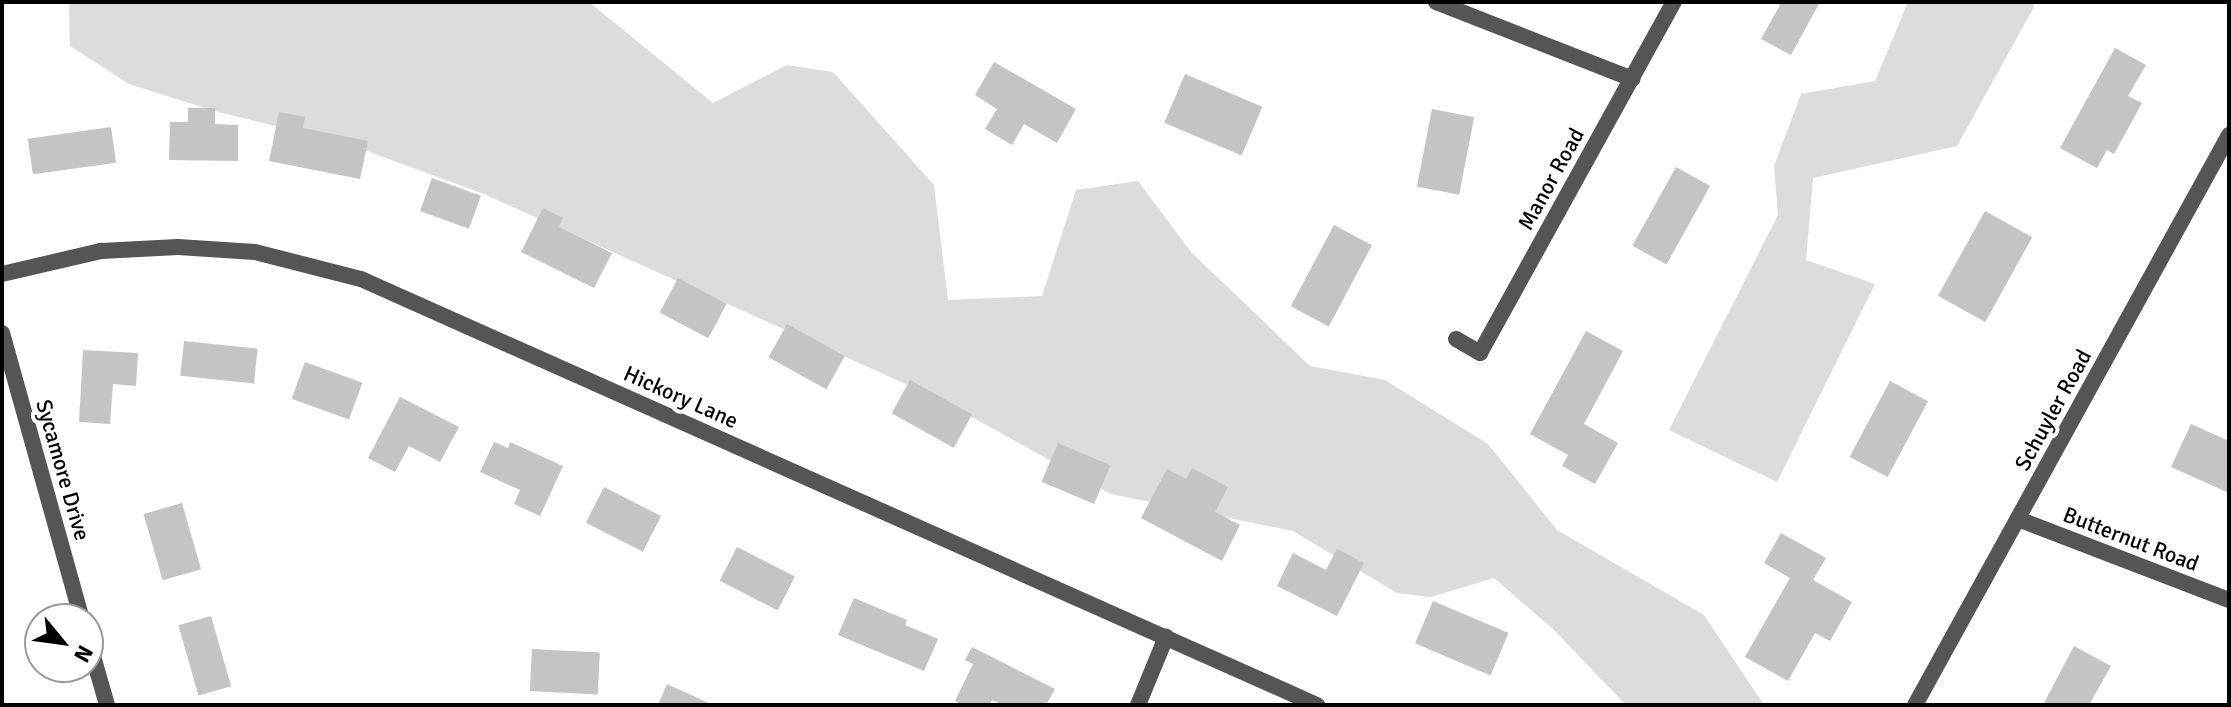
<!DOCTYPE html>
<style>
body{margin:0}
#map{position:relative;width:2231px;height:707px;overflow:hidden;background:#fff;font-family:Signika,sans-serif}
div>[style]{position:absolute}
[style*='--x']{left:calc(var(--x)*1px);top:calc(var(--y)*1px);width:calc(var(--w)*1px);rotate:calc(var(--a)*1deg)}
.green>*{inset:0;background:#dcdcdc}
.building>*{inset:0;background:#c4c4c4;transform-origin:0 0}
.minor>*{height:16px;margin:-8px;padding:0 8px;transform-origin:8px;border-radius:8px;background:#555}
span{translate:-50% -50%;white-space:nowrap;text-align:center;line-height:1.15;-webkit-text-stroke:8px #fff;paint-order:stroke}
.street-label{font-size:22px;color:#000}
.frame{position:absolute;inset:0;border:4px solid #000;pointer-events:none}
.north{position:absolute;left:24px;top:603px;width:80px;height:80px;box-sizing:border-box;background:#fff;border:2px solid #999;border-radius:50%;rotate:119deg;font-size:22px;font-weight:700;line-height:32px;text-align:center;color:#000}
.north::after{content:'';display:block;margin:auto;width:28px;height:36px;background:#000;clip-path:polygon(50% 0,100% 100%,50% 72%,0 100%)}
</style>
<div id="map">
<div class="green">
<div style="clip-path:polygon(69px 2px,589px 2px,713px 103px,787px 65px,833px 72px,934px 185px,948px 300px,1042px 296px,1076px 190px,1138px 181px,1191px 252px,1310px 366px,1385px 380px,1488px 444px,1557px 530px,1704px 615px,1764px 705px,1626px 705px,1553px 629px,1494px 578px,1431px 597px,1397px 593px,1293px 531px,1111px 494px,941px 400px,484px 194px,348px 144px,218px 112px,129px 84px,70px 46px)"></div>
<div style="clip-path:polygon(1908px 2px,2032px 2px,2034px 7px,1957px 146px,1813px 178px,1806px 260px,1875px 284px,1777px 482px,1669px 430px,1778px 215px,1774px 166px,1801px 94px,1875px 81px)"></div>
</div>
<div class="building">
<div style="clip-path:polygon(1774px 2px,1820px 2px,1791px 55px,1761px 39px,1780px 5px)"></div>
<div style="clip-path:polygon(2115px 48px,2146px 65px,2128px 96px,2142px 103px,2114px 154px,2107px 150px,2097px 168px,2060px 148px)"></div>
<div style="clip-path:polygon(994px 62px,1076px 109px,1057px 143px,1024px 124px,1012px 145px,985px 129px,997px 109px,975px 95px)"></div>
<div style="left:1185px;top:74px;width:84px;height:53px;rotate:23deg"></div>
<div style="clip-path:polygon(188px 108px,215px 108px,215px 124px,238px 125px,238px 161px,169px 160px,170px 122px,188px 122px)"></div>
<div style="left:1432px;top:109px;width:43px;height:79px;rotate:11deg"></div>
<div style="clip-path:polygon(279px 112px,305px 117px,303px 128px,368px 141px,360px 179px,269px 161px)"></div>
<div style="left:111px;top:127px;width:36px;height:84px;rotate:82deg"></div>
<div style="left:1676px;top:167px;width:39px;height:90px;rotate:29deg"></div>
<div style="left:432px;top:178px;width:52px;height:35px;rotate:20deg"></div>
<div style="clip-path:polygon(543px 208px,563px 218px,559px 227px,612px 253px,594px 288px,521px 252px)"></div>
<div style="left:1985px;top:211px;width:54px;height:97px;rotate:29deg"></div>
<div style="left:1334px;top:225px;width:43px;height:92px;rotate:28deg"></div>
<div style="left:678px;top:278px;width:55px;height:39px;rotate:28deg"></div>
<div style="left:787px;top:324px;width:66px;height:38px;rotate:29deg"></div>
<div style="clip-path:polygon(1586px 331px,1623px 351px,1584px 424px,1618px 443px,1595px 484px,1562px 466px,1568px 455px,1530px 434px)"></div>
<div style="left:184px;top:341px;width:74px;height:35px;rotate:6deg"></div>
<div style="clip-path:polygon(83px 350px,138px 353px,136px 386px,113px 384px,110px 424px,79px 422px)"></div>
<div style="left:305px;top:362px;width:61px;height:39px;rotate:20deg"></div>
<div style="left:910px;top:380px;width:71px;height:38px;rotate:29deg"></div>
<div style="left:1890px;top:381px;width:43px;height:86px;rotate:28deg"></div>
<div style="clip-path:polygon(400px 397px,459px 427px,440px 462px,409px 446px,395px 472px,368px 458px)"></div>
<div style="clip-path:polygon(2191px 424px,2229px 441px,2229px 493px,2171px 467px)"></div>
<div style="clip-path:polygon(494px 442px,508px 448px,510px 442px,563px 466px,540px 516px,514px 504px,520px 490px,480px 472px)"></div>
<div style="left:1058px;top:443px;width:57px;height:42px;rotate:23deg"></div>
<div style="clip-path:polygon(1192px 468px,1228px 487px,1215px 512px,1240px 525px,1222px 561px,1141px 518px,1167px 469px,1186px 479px)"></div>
<div style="left:604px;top:487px;width:64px;height:40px;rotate:27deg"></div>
<div style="left:182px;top:503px;width:69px;height:40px;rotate:74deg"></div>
<div style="clip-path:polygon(1781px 533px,1826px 558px,1813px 580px,1852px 602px,1830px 641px,1815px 633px,1788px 681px,1745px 657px,1790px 578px,1764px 563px)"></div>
<div style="left:737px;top:547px;width:65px;height:38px;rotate:27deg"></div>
<div style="clip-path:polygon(1337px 549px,1364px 563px,1337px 616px,1277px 586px,1293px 553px,1326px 570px)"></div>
<div style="clip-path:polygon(854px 598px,907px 620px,905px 625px,938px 639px,924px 671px,838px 635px)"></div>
<div style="left:1433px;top:601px;width:82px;height:46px;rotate:23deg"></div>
<div style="left:211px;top:616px;width:73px;height:34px;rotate:74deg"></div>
<div style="clip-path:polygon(2074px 646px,2111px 666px,2089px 705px,2043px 705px)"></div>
<div style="clip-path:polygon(972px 647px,1055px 689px,1046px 705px,1003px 705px,992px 700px,990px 705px,963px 705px,955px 701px,973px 664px,965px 660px)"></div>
<div style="left:532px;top:649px;width:68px;height:42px;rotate:3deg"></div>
<div style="clip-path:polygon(667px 684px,713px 705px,658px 705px)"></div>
</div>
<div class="minor">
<div style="--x:1436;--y:2;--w:211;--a:21.4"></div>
<div style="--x:2;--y:274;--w:102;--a:-13.1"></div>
<div style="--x:101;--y:251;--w:77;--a:-3"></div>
<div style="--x:178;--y:247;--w:77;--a:3.7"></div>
<div style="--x:255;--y:252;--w:109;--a:14.3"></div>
<div style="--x:361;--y:279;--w:1047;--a:24.02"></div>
<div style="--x:2;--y:333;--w:297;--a:74.4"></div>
<div style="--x:1456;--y:339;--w:28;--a:30"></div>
<div style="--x:1480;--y:353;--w:401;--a:-61.1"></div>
<div style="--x:2018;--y:519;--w:226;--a:21"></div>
<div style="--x:88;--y:639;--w:69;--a:73.9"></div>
<div style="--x:1138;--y:705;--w:74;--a:-67.6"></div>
<div style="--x:1915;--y:705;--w:651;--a:-61.15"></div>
</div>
<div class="street-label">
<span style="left:1551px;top:179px;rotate:-61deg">Manor Road</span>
<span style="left:681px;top:397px;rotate:24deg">Hickory Lane</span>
<span style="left:2053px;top:410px;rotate:-61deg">Schuyler Road</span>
<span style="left:63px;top:470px;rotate:74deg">Sycamore Drive</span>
<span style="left:2131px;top:539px;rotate:21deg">Butternut Road</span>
</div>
<div class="frame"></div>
<div class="north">N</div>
</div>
